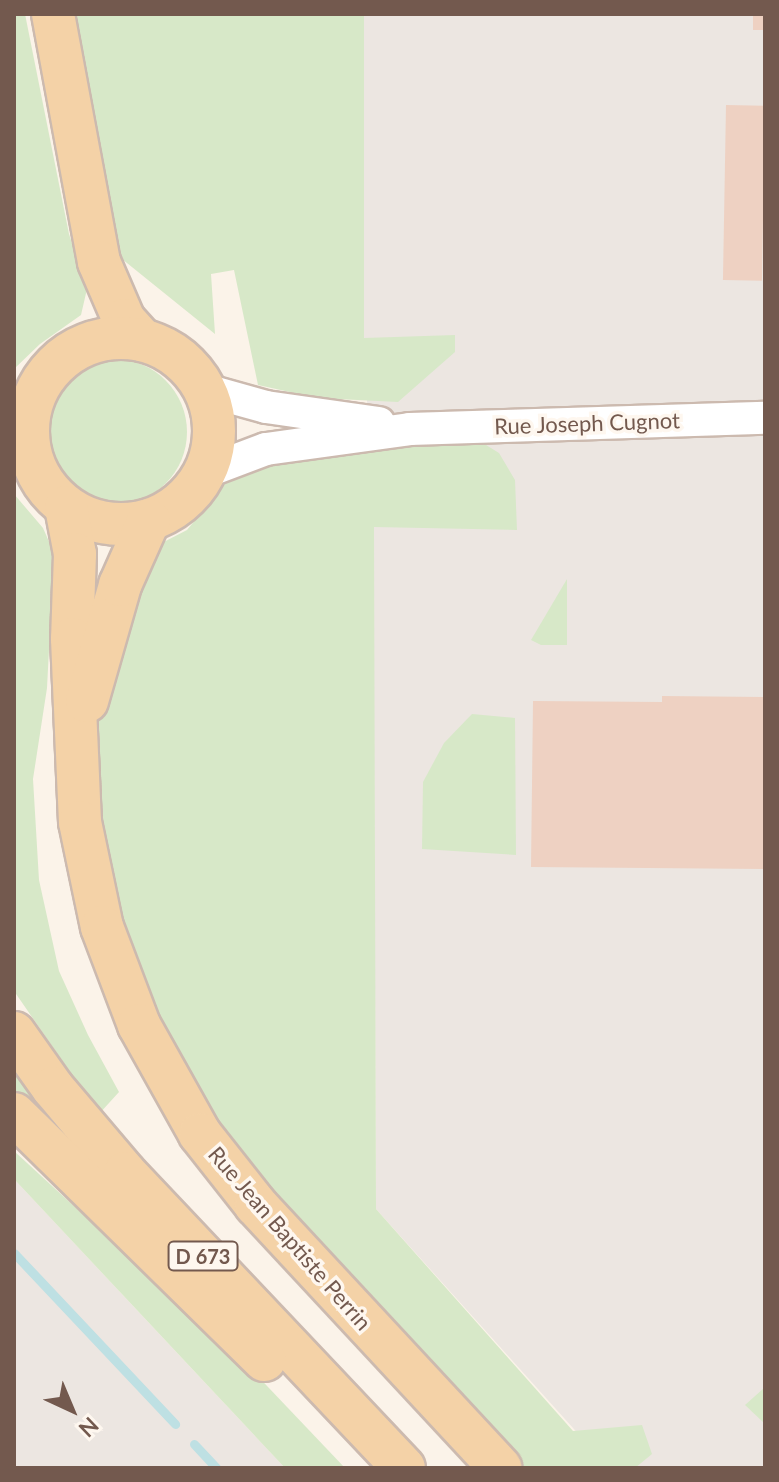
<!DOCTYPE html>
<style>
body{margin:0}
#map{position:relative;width:779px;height:1482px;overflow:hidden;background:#fbf3e9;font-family:Lato,sans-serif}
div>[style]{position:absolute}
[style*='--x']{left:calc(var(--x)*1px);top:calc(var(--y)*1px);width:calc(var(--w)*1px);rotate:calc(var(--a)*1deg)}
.industrial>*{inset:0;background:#ece6e1}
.green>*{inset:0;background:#d7e8c8}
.round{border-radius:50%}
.stream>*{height:9px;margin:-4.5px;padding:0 4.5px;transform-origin:4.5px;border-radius:4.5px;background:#bee0e3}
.building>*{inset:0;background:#eed1c2;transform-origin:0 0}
.roads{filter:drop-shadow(2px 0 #ccbaaf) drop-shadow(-2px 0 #ccbaaf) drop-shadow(0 2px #ccbaaf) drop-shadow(0 -2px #ccbaaf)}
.minor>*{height:32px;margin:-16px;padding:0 16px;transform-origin:16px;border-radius:16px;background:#fff}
.major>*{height:42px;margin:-21px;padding:0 21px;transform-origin:21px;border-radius:21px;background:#f4d2a7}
.major>.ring{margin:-21px;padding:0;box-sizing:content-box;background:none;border:42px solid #f4d2a7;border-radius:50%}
span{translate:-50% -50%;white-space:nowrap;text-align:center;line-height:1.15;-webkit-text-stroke:7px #fef7ef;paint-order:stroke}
.shield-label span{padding:2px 6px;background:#fef7ef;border:2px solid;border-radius:6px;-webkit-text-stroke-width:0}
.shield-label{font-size:20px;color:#73594e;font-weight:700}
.street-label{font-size:22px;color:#73594e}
.frame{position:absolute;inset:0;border:16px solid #73594e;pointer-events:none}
.north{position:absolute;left:32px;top:1370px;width:80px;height:80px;-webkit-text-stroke:6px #fef7ef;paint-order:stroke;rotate:136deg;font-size:22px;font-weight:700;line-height:32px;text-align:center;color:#73594e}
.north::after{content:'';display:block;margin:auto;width:28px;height:36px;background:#73594e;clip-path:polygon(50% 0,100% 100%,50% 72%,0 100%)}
</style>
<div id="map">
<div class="industrial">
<div style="clip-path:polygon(364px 14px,765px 14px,765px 1468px,609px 1468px,376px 1209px,373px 526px,364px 339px)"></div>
<div style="clip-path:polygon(14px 1179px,193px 1370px,285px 1468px,14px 1468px)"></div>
</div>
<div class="green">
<div style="clip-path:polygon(14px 14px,25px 14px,69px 234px,87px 289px,81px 315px,40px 344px,14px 369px)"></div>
<div style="clip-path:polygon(63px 14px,364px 14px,364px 338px,455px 335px,455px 352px,398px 402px,317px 398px,258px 385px,234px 270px,211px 274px,215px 334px,122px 259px,106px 224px)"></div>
<div class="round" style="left:41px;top:359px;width:146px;height:146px"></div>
<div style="clip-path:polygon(478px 440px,499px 453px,515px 480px,517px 530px,374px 527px,376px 1209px,573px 1431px,642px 1425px,652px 1454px,635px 1468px,517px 1468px,446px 1395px,210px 1120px,151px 1019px,102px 887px,93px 789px,99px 699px,156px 546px,187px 530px,225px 484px,247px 470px,277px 461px)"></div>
<div style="clip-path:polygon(14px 494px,43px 528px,54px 553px,47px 688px,33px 779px,39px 880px,59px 971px,88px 1035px,119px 1092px,99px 1114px,14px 991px)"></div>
<div style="clip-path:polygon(567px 579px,567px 645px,541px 645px,531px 640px)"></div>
<div style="clip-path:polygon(472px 714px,515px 718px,516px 855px,422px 849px,423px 782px,444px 743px)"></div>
<div style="clip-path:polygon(14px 1072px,62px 1137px,14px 1096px)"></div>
<div style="clip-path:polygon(14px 1151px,249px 1367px,345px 1468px,285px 1468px,14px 1179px)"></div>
<div style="clip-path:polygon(765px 1387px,765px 1424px,745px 1405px)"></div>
</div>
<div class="stream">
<div style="--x:14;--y:1253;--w:235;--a:46.7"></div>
<div style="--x:194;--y:1444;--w:33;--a:47"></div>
</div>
<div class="building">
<div style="left:753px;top:14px;width:12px;height:16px"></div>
<div style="left:726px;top:105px;width:39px;height:175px;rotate:1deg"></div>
<div style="clip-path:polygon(662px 696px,765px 697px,765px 869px,531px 867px,533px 701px,662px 702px)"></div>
</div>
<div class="roads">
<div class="minor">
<div style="--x:205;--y:390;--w:63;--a:15.6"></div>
<div style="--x:266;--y:407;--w:114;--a:8.1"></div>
<div style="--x:205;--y:472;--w:65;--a:-20.7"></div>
<div style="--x:266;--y:449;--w:145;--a:-7.9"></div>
<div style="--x:410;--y:429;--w:355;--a:-1.8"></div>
</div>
<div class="major">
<div style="--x:53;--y:14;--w:252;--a:79.5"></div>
<div style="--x:99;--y:262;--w:63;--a:66.7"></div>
<div style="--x:124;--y:320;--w:27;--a:48"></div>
<div class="ring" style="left:28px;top:338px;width:144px;height:144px"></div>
<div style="--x:66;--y:507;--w:48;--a:79.2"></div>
<div style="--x:75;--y:554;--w:85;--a:92"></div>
<div style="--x:72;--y:639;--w:183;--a:87.5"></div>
<div style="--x:80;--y:822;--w:107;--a:78.2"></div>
<div style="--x:102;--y:927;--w:105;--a:69.3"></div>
<div style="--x:139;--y:1025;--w:125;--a:60.8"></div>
<div style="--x:200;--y:1134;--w:90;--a:51.7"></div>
<div style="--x:256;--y:1205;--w:359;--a:47.1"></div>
<div style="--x:87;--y:701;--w:121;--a:-74.1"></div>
<div style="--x:120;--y:585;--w:71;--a:-66"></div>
<div style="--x:14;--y:1033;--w:67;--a:54.7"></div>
<div style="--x:53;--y:1088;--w:111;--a:49.7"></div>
<div style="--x:125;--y:1173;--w:406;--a:46.6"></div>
<div style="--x:14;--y:1114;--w:351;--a:44.5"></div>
</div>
</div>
<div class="shield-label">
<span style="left:203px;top:1256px">D 673</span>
</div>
<div class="street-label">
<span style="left:587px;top:423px;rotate:-2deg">Rue Joseph Cugnot</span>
<span style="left:290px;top:1238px;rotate:49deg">Rue Jean Baptiste Perrin</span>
</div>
<div class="frame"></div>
<div class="north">N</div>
</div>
